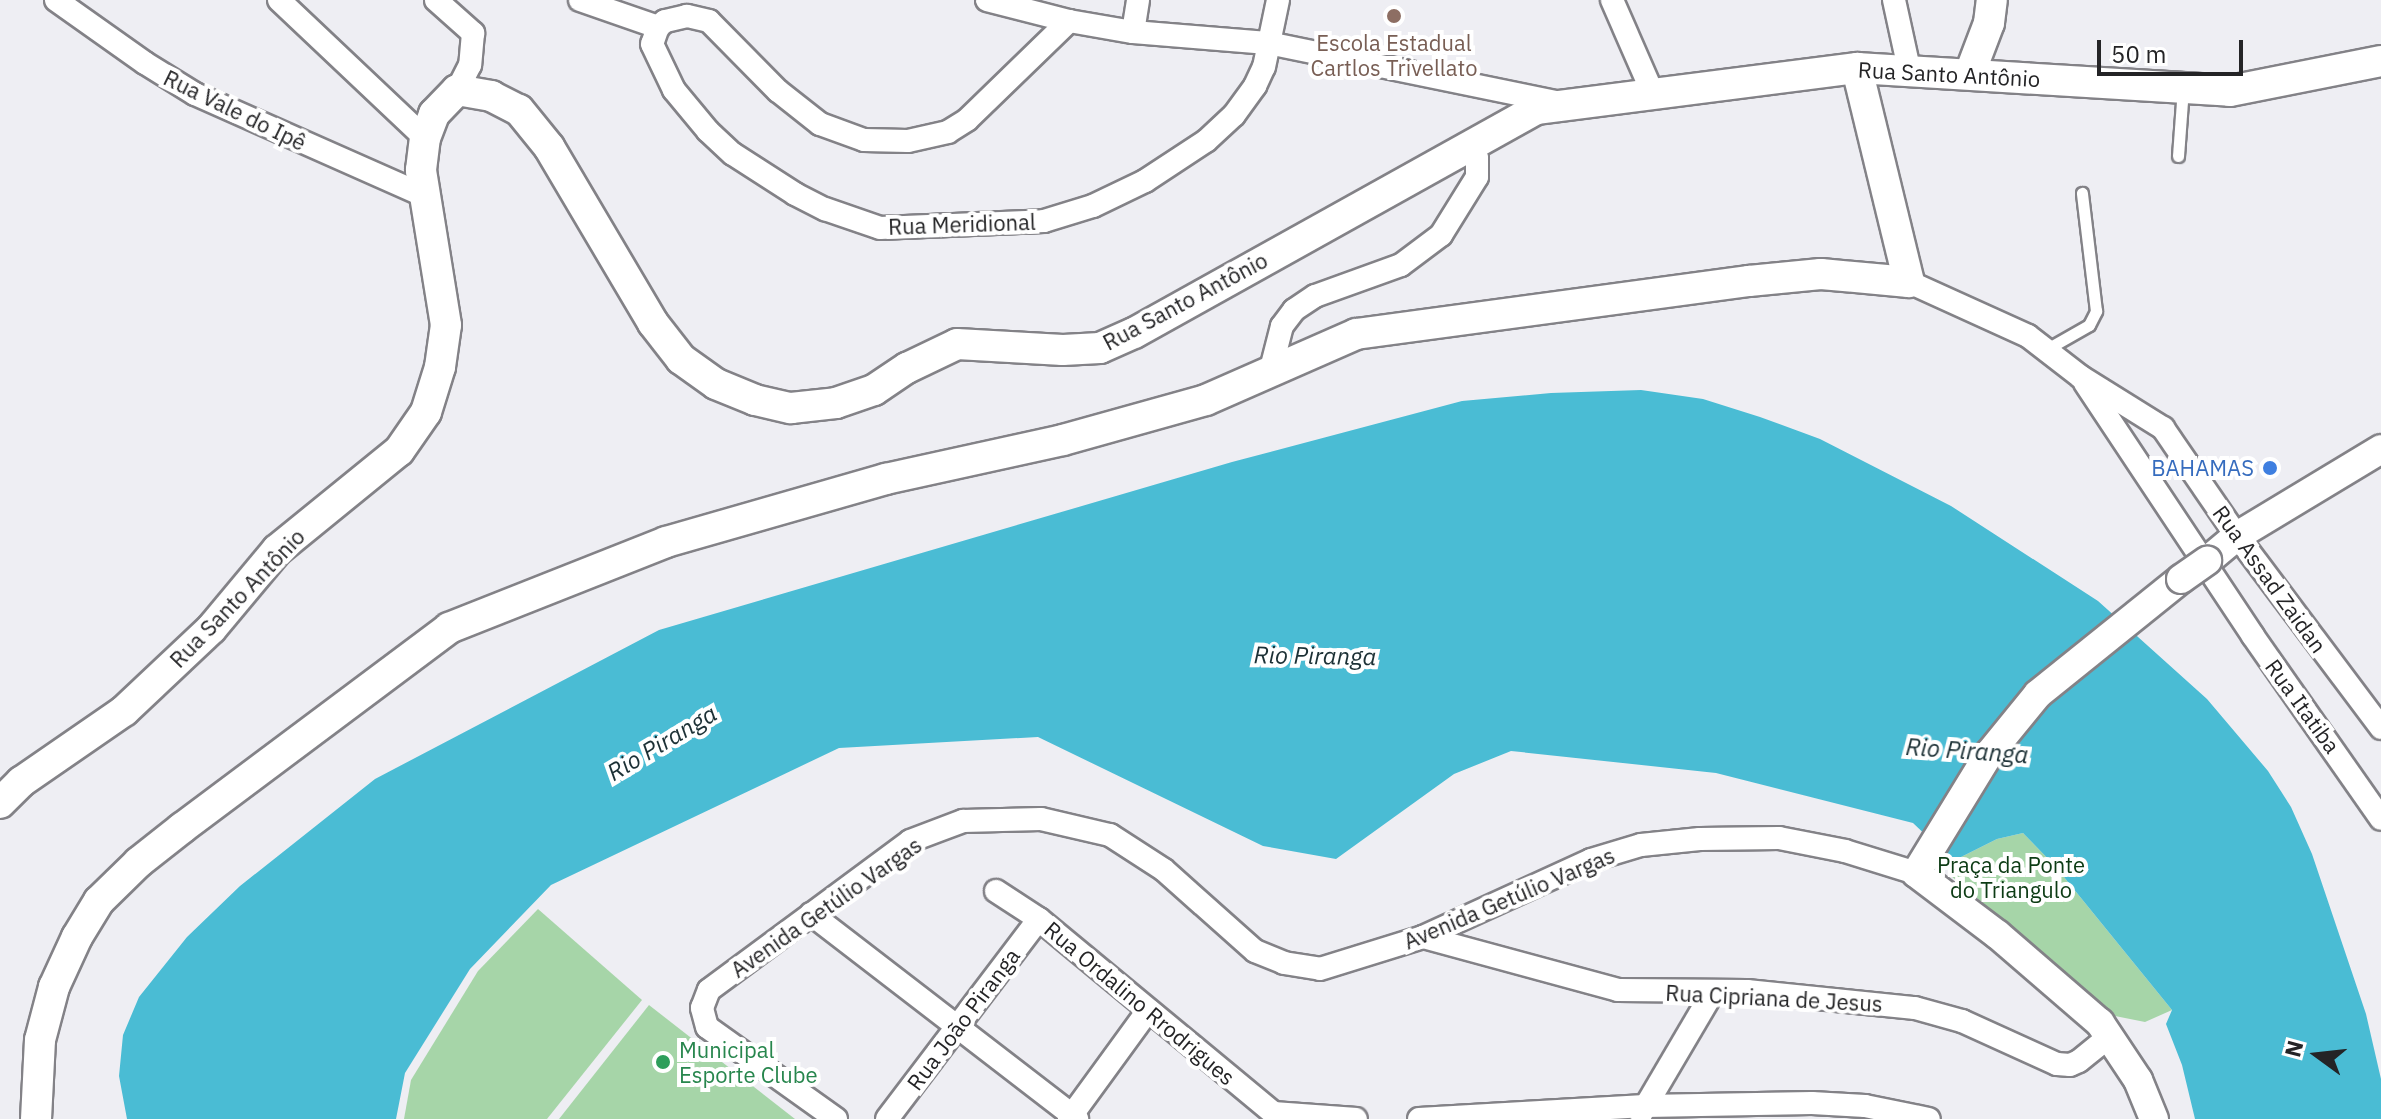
<!DOCTYPE html>
<meta charset="utf-8">
<style>
body{margin:0}
#map{position:relative;width:2381px;height:1119px;overflow:hidden;background:#eeeef3;font-family:"IBM Plex Sans",sans-serif}
div>[style]{position:absolute}
[style*='--x']{left:calc(var(--x)*1px);top:calc(var(--y)*1px);width:calc(var(--w)*1px);rotate:calc(var(--a)*1deg)}
.green>*{inset:0;background:#a6d5a8}
.water>*{inset:0;background:#4abcd4}
.roads{filter:drop-shadow(2px 0 #838287) drop-shadow(-2px 0 #838287) drop-shadow(0 2px #838287) drop-shadow(0 -2px #838287)}
.service>*{height:11px;margin:-5.5px;padding:0 5.5px;transform-origin:5.5px;border-radius:5.5px;background:#fff}
.minor>*{height:22px;margin:-11px;padding:0 11px;transform-origin:11px;border-radius:11px;background:#fff}
.tertiary>*{height:28px;margin:-14px;padding:0 14px;transform-origin:14px;border-radius:14px;background:#fff}
.secondary>*{height:30px;margin:-15px;padding:0 15px;transform-origin:15px;border-radius:15px;background:#fff}
.bridges{filter:drop-shadow(2px 0 #838287) drop-shadow(-2px 0 #838287) drop-shadow(0 2px #838287) drop-shadow(0 -2px #838287)}
.tertiary-bridge>*{height:28px;margin:-14px;padding:0 14px;transform-origin:14px;border-radius:14px;background:#fff}
.dots>*{width:22px;height:22px;translate:-50% -50%;box-sizing:border-box;border:4px solid #fff;border-radius:50%}
span{translate:-50% -50%;white-space:nowrap;text-align:center;line-height:1.15;-webkit-text-stroke:8px #fff;paint-order:stroke}
.education-label{font-size:22px;color:#785e54}
.street-label{font-size:22px;color:#242426}
.shop-label{font-size:22px;color:#366cbe}
.right{translate:-100% -50%;text-align:right}
.park-label{font-size:22px;color:#0c3b14}
.leisure-label{font-size:22px;color:#27864d}
.left{translate:0 -50%;text-align:left}
.water-label{font-size:24px;color:#1c3035;font-style:italic}
.north{position:absolute;left:2277px;top:1015px;width:80px;height:80px;-webkit-text-stroke:6px #fff;paint-order:stroke;rotate:285deg;font-size:22px;font-weight:700;line-height:32px;text-align:center;color:#242426}
.north::after{content:'';display:block;margin:auto;width:28px;height:36px;background:#242426;clip-path:polygon(50% 0,100% 100%,50% 72%,0 100%)}
.scale{position:absolute;left:2097px;top:40px;width:146px;height:36px;box-sizing:border-box;border:4px solid #242426;border-top:0;padding-left:10px;font-size:24px;line-height:28px;white-space:nowrap;color:#242426;-webkit-text-stroke:6px #fff;paint-order:stroke}
</style>
<div id="map">
<div class="green">
<div style="clip-path:polygon(2023px 833px,2055px 866px,2172px 1010px,2145px 1022px,2115px 1016px,1950px 875px,1953px 861px,1997px 839px)"></div>
<div style="clip-path:polygon(538px 909px,642px 1000px,547px 1119px,404px 1119px,411px 1080px,478px 971px)"></div>
<div style="clip-path:polygon(649px 1005px,795px 1119px,559px 1119px)"></div>
</div>
<div class="water">
<div style="clip-path:polygon(1641px 390px,1703px 399px,1760px 417px,1820px 439px,1951px 506px,2098px 601px,2207px 699px,2268px 771px,2291px 807px,2312px 854px,2366px 1014px,2381px 1079px,2381px 1119px,2195px 1119px,2182px 1065px,2166px 1024px,2172px 1010px,2055px 866px,2023px 833px,1997px 839px,1953px 861px,1913px 823px,1716px 773px,1511px 751px,1454px 774px,1336px 859px,1263px 846px,1038px 737px,839px 748px,551px 885px,470px 969px,405px 1073px,396px 1119px,127px 1119px,119px 1076px,123px 1035px,139px 997px,187px 937px,240px 886px,375px 779px,659px 630px,1232px 462px,1462px 401px,1551px 393px)"></div>
</div>
<div class="roads">
<div class="service">
<div style="--x:2178;--y:156;--w:68;--a:-85.8"></div>
<div style="--x:2047;--y:349;--w:48;--a:-29.7"></div>
<div style="--x:2089;--y:325;--w:16;--a:-63"></div>
<div style="--x:2096;--y:311;--w:119;--a:-96.8"></div>
</div>
<div class="minor">
<div style="--x:56;--y:0;--w:109;--a:35.3"></div>
<div style="--x:145;--y:63;--w:59;--a:31.8"></div>
<div style="--x:195;--y:94;--w:254;--a:23.9"></div>
<div style="--x:279;--y:0;--w:201;--a:43.4"></div>
<div style="--x:436;--y:0;--w:50;--a:41.7"></div>
<div style="--x:473;--y:33;--w:32;--a:95"></div>
<div style="--x:470;--y:65;--w:28;--a:117"></div>
<div style="--x:580;--y:0;--w:83;--a:19.1"></div>
<div style="--x:987;--y:0;--w:85;--a:14.4"></div>
<div style="--x:1069;--y:21;--w:65;--a:9.8"></div>
<div style="--x:1133;--y:32;--w:135;--a:4.7"></div>
<div style="--x:1268;--y:43;--w:294;--a:11.6"></div>
<div style="--x:1612;--y:0;--w:105;--a:66.4"></div>
<div style="--x:1894;--y:0;--w:71;--a:77.7"></div>
<div style="--x:1069;--y:21;--w:142;--a:135.9"></div>
<div style="--x:967;--y:120;--w:22;--a:148"></div>
<div style="--x:948;--y:132;--w:41;--a:167.3"></div>
<div style="--x:908;--y:141;--w:44;--a:-178.7"></div>
<div style="--x:864;--y:140;--w:47;--a:-160"></div>
<div style="--x:820;--y:124;--w:53;--a:-141.8"></div>
<div style="--x:778;--y:91;--w:98;--a:-134.6"></div>
<div style="--x:709;--y:21;--w:23;--a:-167"></div>
<div style="--x:687;--y:16;--w:23;--a:167"></div>
<div style="--x:665;--y:21;--w:9;--a:139"></div>
<div style="--x:658;--y:27;--w:18;--a:109"></div>
<div style="--x:652;--y:44;--w:51;--a:64.4"></div>
<div style="--x:674;--y:90;--w:53;--a:50.3"></div>
<div style="--x:708;--y:131;--w:34;--a:43"></div>
<div style="--x:733;--y:154;--w:74;--a:32.8"></div>
<div style="--x:795;--y:194;--w:34;--a:27"></div>
<div style="--x:825;--y:209;--w:58;--a:19.1"></div>
<div style="--x:880;--y:228;--w:164;--a:-2.4"></div>
<div style="--x:1044;--y:221;--w:51;--a:-17"></div>
<div style="--x:1093;--y:206;--w:58;--a:-25.7"></div>
<div style="--x:1145;--y:181;--w:73;--a:-33.3"></div>
<div style="--x:1206;--y:141;--w:38;--a:-43"></div>
<div style="--x:1234;--y:115;--w:36;--a:-54"></div>
<div style="--x:1255;--y:86;--w:21;--a:-65"></div>
<div style="--x:1264;--y:67;--w:68;--a:-78.2"></div>
<div style="--x:1133;--y:32;--w:32;--a:-81"></div>
<div style="--x:1909;--y:282;--w:131;--a:24.4"></div>
<div style="--x:2028;--y:336;--w:67;--a:37.7"></div>
<div style="--x:2081;--y:377;--w:97;--a:31.9"></div>
<div style="--x:2163;--y:428;--w:131;--a:55.6"></div>
<div style="--x:2237;--y:536;--w:240;--a:53.1"></div>
<div style="--x:1271;--y:369;--w:44;--a:-75.7"></div>
<div style="--x:1282;--y:326;--w:20;--a:-53"></div>
<div style="--x:1294;--y:310;--w:25;--a:-34"></div>
<div style="--x:1315;--y:296;--w:91;--a:-19.8"></div>
<div style="--x:1401;--y:265;--w:50;--a:-36.9"></div>
<div style="--x:1441;--y:235;--w:68;--a:-58.2"></div>
<div style="--x:1477;--y:177;--w:19;--a:-90"></div>
<div style="--x:1477;--y:158;--w:14;--a:-115"></div>
<div style="--x:2085;--y:383;--w:304;--a:56.4"></div>
<div style="--x:2253;--y:636;--w:223;--a:55"></div>
<div style="--x:996;--y:891;--w:51;--a:33.1"></div>
<div style="--x:1039;--y:919;--w:314;--a:39.6"></div>
<div style="--x:811;--y:914;--w:336;--a:37.6"></div>
<div style="--x:1423;--y:937;--w:202;--a:15.2"></div>
<div style="--x:1618;--y:990;--w:129;--a:0.4"></div>
<div style="--x:1747;--y:991;--w:169;--a:5.8"></div>
<div style="--x:1915;--y:1008;--w:49;--a:15.5"></div>
<div style="--x:1962;--y:1021;--w:104;--a:24.4"></div>
<div style="--x:2057;--y:1064;--w:13;--a:4"></div>
<div style="--x:2070;--y:1065;--w:10;--a:-24"></div>
<div style="--x:2079;--y:1061;--w:40;--a:-39"></div>
<div style="--x:1274;--y:1113;--w:82;--a:4.2"></div>
<div style="--x:1641;--y:1114;--w:142;--a:-59.5"></div>
<div style="--x:836;--y:1119;--w:158;--a:-144.5"></div>
<div style="--x:707;--y:1027;--w:20;--a:-105"></div>
<div style="--x:702;--y:1008;--w:19;--a:-69"></div>
<div style="--x:709;--y:990;--w:250;--a:-36.5"></div>
<div style="--x:910;--y:841;--w:57;--a:-20.7"></div>
<div style="--x:963;--y:821;--w:78;--a:-1.5"></div>
<div style="--x:1041;--y:819;--w:71;--a:13.1"></div>
<div style="--x:1110;--y:835;--w:64;--a:32.9"></div>
<div style="--x:1164;--y:870;--w:122;--a:41.7"></div>
<div style="--x:1255;--y:951;--w:31;--a:22"></div>
<div style="--x:1284;--y:963;--w:36;--a:9"></div>
<div style="--x:1320;--y:969;--w:108;--a:-17.3"></div>
<div style="--x:1423;--y:937;--w:185;--a:-24.6"></div>
<div style="--x:1591;--y:860;--w:52;--a:-16.7"></div>
<div style="--x:1641;--y:845;--w:59;--a:-5.8"></div>
<div style="--x:1700;--y:839;--w:79;--a:-0.7"></div>
<div style="--x:1779;--y:838;--w:67;--a:11.1"></div>
<div style="--x:1845;--y:851;--w:74;--a:17.2"></div>
<div style="--x:887;--y:1119;--w:251;--a:-52.8"></div>
<div style="--x:1069;--y:1119;--w:132;--a:-53.9"></div>
<div style="--x:1419;--y:1119;--w:226;--a:-3.3"></div>
<div style="--x:1645;--y:1106;--w:167;--a:-1"></div>
<div style="--x:1812;--y:1103;--w:53;--a:3.2"></div>
<div style="--x:1865;--y:1106;--w:65;--a:11.5"></div>
</div>
<div class="tertiary">
<div style="--x:2207;--y:561;--w:39;--a:-40"></div>
<div style="--x:2237;--y:536;--w:168;--a:-31.1"></div>
<div style="--x:2154;--y:1119;--w:42;--a:-112.3"></div>
<div style="--x:2138;--y:1080;--w:69;--a:-123.7"></div>
<div style="--x:2100;--y:1023;--w:135;--a:-139.2"></div>
<div style="--x:1998;--y:935;--w:103;--a:-142.9"></div>
<div style="--x:1916;--y:873;--w:140;--a:-58.5"></div>
<div style="--x:1989;--y:754;--w:77;--a:-50.8"></div>
<div style="--x:2038;--y:694;--w:184;--a:-38.8"></div>
</div>
<div class="secondary">
<div style="--x:1970;--y:73;--w:53;--a:-69.2"></div>
<div style="--x:1989;--y:23;--w:23;--a:-83"></div>
<div style="--x:0;--y:803;--w:30;--a:-45"></div>
<div style="--x:21;--y:782;--w:125;--a:-34.6"></div>
<div style="--x:124;--y:711;--w:120;--a:-43.3"></div>
<div style="--x:211;--y:629;--w:103;--a:-50.1"></div>
<div style="--x:277;--y:550;--w:157;--a:-39.1"></div>
<div style="--x:399;--y:451;--w:47;--a:-55.3"></div>
<div style="--x:426;--y:412;--w:47;--a:-72.7"></div>
<div style="--x:440;--y:367;--w:42;--a:-81.9"></div>
<div style="--x:446;--y:325;--w:157;--a:-99.2"></div>
<div style="--x:421;--y:170;--w:32;--a:-83"></div>
<div style="--x:425;--y:138;--w:26;--a:-69"></div>
<div style="--x:434;--y:114;--w:33;--a:-46"></div>
<div style="--x:457;--y:90;--w:35;--a:10"></div>
<div style="--x:491;--y:96;--w:31;--a:27"></div>
<div style="--x:519;--y:110;--w:48;--a:51"></div>
<div style="--x:549;--y:147;--w:204;--a:59.4"></div>
<div style="--x:653;--y:323;--w:46;--a:52.1"></div>
<div style="--x:681;--y:359;--w:43;--a:35.5"></div>
<div style="--x:716;--y:384;--w:42;--a:22.3"></div>
<div style="--x:755;--y:400;--w:37;--a:13"></div>
<div style="--x:791;--y:408;--w:45;--a:-6.3"></div>
<div style="--x:836;--y:403;--w:40;--a:-18.9"></div>
<div style="--x:874;--y:390;--w:40;--a:-34"></div>
<div style="--x:907;--y:368;--w:55;--a:-25.6"></div>
<div style="--x:957;--y:344;--w:106;--a:3.2"></div>
<div style="--x:1063;--y:350;--w:37;--a:-3"></div>
<div style="--x:1100;--y:348;--w:37;--a:-24"></div>
<div style="--x:1134;--y:333;--w:460;--a:-29.1"></div>
<div style="--x:1536;--y:109;--w:324;--a:-7.3"></div>
<div style="--x:1857;--y:68;--w:374;--a:3.5"></div>
<div style="--x:2230;--y:91;--w:154;--a:-11.2"></div>
<div style="--x:36;--y:1119;--w:79;--a:-87.1"></div>
<div style="--x:40;--y:1040;--w:55;--a:-75.2"></div>
<div style="--x:54;--y:987;--w:55;--a:-65.3"></div>
<div style="--x:77;--y:937;--w:42;--a:-58.6"></div>
<div style="--x:99;--y:901;--w:56;--a:-44.3"></div>
<div style="--x:139;--y:862;--w:55;--a:-38.3"></div>
<div style="--x:182;--y:828;--w:334;--a:-36.8"></div>
<div style="--x:449;--y:628;--w:233;--a:-21.6"></div>
<div style="--x:666;--y:542;--w:229;--a:-16"></div>
<div style="--x:886;--y:479;--w:181;--a:-12.4"></div>
<div style="--x:1063;--y:440;--w:148;--a:-15.6"></div>
<div style="--x:1206;--y:400;--w:164;--a:-23.7"></div>
<div style="--x:1356;--y:334;--w:397;--a:-7.7"></div>
<div style="--x:1749;--y:281;--w:72;--a:-5.6"></div>
<div style="--x:1821;--y:274;--w:88;--a:5.2"></div>
<div style="--x:1909;--y:282;--w:220;--a:-103.7"></div>
</div>
</div>
<div class="bridges">
<div class="tertiary-bridge">
<div style="--x:2181;--y:579;--w:32;--a:-35"></div>
</div>
</div>
<div class="dots">
<div style="left:1394px;top:16px;background:#8d6e63"></div>
<div style="left:2270px;top:468px;background:#3f7fe0"></div>
<div style="left:663px;top:1062px;background:#2e9e5b"></div>
</div>
<div class="education-label">
<span style="left:1394px;top:55px">Escola Estadual<br>Cartlos Trivellato</span>
</div>
<div class="street-label">
<span style="left:1949px;top:74px;rotate:3deg">Rua Santo Antônio</span>
<span style="left:235px;top:110px;rotate:26deg">Rua Vale do Ipê</span>
<span style="left:962px;top:224px;rotate:-2deg">Rua Meridional</span>
<span style="left:1185px;top:301px;rotate:-28deg">Rua Santo Antônio</span>
<span style="left:2270px;top:579px;rotate:54deg">Rua Assad Zaidan</span>
<span style="left:237px;top:598px;rotate:-46deg">Rua Santo Antônio</span>
<span style="left:2303px;top:706px;rotate:54deg">Rua Itatiba</span>
<span style="left:1509px;top:898px;rotate:-23deg">Avenida Getúlio Vargas</span>
<span style="left:826px;top:907px;rotate:-35deg">Avenida Getúlio Vargas</span>
<span style="left:1774px;top:998px;rotate:3deg">Rua Cipriana de Jesus</span>
<span style="left:1140px;top:1003px;rotate:40deg">Rua Ordalino Rrodrigues</span>
<span style="left:963px;top:1019px;rotate:-53deg">Rua João Piranga</span>
</div>
<div class="shop-label">
<span class="right" style="left:2254px;top:468px">BAHAMAS</span>
</div>
<div class="park-label">
<span style="left:2011px;top:877px">Praça da Ponte<br>do Triangulo</span>
</div>
<div class="leisure-label">
<span class="left" style="left:679px;top:1062px">Municipal<br>Esporte Clube</span>
</div>
<div class="water-label">
<span style="left:1315px;top:656px;rotate:1deg">Rio Piranga</span>
<span style="left:662px;top:743px;rotate:-31deg">Rio Piranga</span>
<span style="left:1967px;top:751px;rotate:4deg">Rio Piranga</span>
</div>
<div class="north">N</div>
<div class="scale">50 m</div>
</div>
